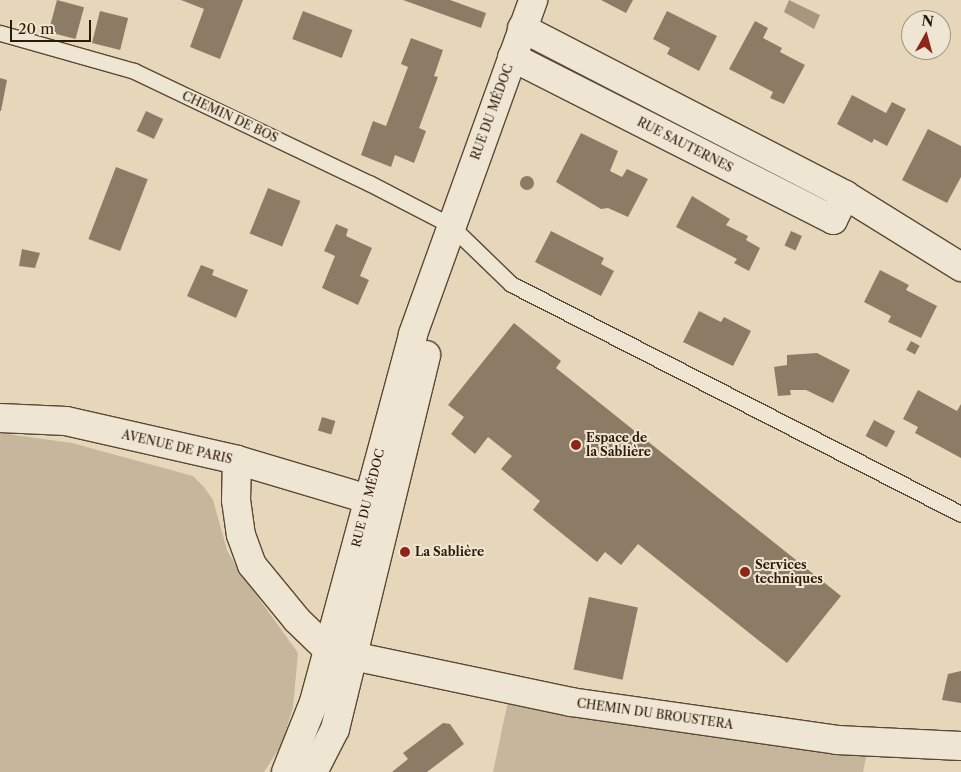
<!DOCTYPE html>
<meta charset="utf-8">
<style>
body{margin:0}
#map{position:relative;width:961px;height:772px;overflow:hidden;background:#e6d7bb;font-family:"Libre Caslon Text",serif}
div>[style]{position:absolute}
[style*='--x']{left:calc(var(--x)*1px);top:calc(var(--y)*1px);width:calc(var(--w)*1px);rotate:calc(var(--a)*1deg)}
.green>*{inset:0;background:#c6b79c}
.water>*{inset:0;background:#a7977e}
.building>*{inset:0;background:#8d7c65;transform-origin:0 0}
.round{border-radius:50%}
.roads{filter:drop-shadow(1px 0 #5a4934) drop-shadow(-1px 0 #5a4934) drop-shadow(0 1px #5a4934) drop-shadow(0 -1px #5a4934)}
.lane>*{height:15px;margin:-7.5px;padding:0 7.5px;transform-origin:7.5px;border-radius:7.5px;background:#efe5d3}
.street>*{height:28px;margin:-14px;padding:0 14px;transform-origin:14px;border-radius:14px;background:#efe5d3}
.secondary>*{height:28px;margin:-14px;padding:0 14px;transform-origin:14px;border-radius:14px;background:#efe5d3}
.dots>*{width:14px;height:14px;translate:-50% -50%;box-sizing:border-box;border:2px solid #efe5d3;border-radius:50%}
span{translate:-50% -50%;white-space:nowrap;text-align:center;line-height:1.15;-webkit-text-stroke:4px #efe5d3;paint-order:stroke}
.street-label{font-size:12px;color:#2c1a07}
.poi-label{font-size:12px;color:#2c1a07;font-weight:700}
.left{translate:0 -50%;text-align:left}
.north{position:absolute;left:901px;top:10px;width:50px;height:50px;box-sizing:border-box;background:#efe5d3;border:1px solid #a19481;border-radius:50%;rotate:7deg;font-size:14px;font-weight:700;line-height:20px;text-align:center;color:#2c1a07}
.north::after{content:'';display:block;margin:auto;width:18px;height:22px;background:#8f2418;clip-path:polygon(50% 0,100% 100%,50% 72%,0 100%)}
.scale{position:absolute;left:10px;top:20px;width:81px;height:22px;box-sizing:border-box;border:2px solid #2c1a07;border-top:0;padding-left:6px;font-size:15px;line-height:18px;white-space:nowrap;color:#2c1a07;-webkit-text-stroke:4px #efe5d3;paint-order:stroke}
</style>
<div id="map">
<div class="green">
<div style="clip-path:polygon(0 433px,72px 443px,193px 476px,204px 487px,213px 500px,227px 550px,237px 568px,298px 653px,293px 707px,282px 744px,264px 772px,0 772px)"></div>
<div style="clip-path:polygon(508px 701px,867px 753px,863px 772px,493px 772px)"></div>
</div>
<div class="water">
<div style="clip-path:polygon(789px 0,820px 15px,814px 29px,784px 12px)"></div>
</div>
<div class="building">
<div style="left:57px;top:0;width:28px;height:33px;rotate:15deg"></div>
<div style="clip-path:polygon(181px 0,243px 0,220px 59px,190px 47px,204px 9px)"></div>
<div style="clip-path:polygon(403px 0,450px 0,486px 13px,481px 28px)"></div>
<div style="clip-path:polygon(601px 0,633px 0,626px 13px)"></div>
<div style="left:100px;top:11px;width:29px;height:33px;rotate:14deg"></div>
<div style="left:303px;top:11px;width:53px;height:30px;rotate:21deg"></div>
<div style="clip-path:polygon(667px 11px,717px 36px,699px 71px,667px 54px,670px 48px,653px 39px)"></div>
<div style="clip-path:polygon(755px 21px,768px 28px,763px 38px,782px 48px,780px 52px,805px 65px,784px 104px,770px 98px,773px 92px,729px 69px)"></div>
<div style="clip-path:polygon(411px 38px,443px 50px,434px 76px,438px 77px,419px 128px,426px 131px,414px 163px,395px 155px,391px 167px,361px 155px,373px 121px,386px 126px,408px 67px,401px 64px)"></div>
<div style="clip-path:polygon(0 78px,7px 80px,1px 111px,0 111px)"></div>
<div style="clip-path:polygon(852px 95px,886px 113px,892px 102px,906px 109px,887px 146px,874px 139px,872px 143px,837px 124px)"></div>
<div style="left:146px;top:111px;width:19px;height:22px;rotate:25deg"></div>
<div style="clip-path:polygon(928px 129px,961px 146px,961px 177px,947px 203px,902px 180px)"></div>
<div style="clip-path:polygon(581px 133px,618px 151px,610px 171px,622px 177px,627px 169px,648px 179px,628px 217px,608px 208px,601px 209px,556px 182px)"></div>
<div style="left:116px;top:167px;width:34px;height:77px;rotate:21deg"></div>
<div class="round" style="left:520px;top:176px;width:14px;height:14px"></div>
<div style="left:268px;top:188px;width:35px;height:49px;rotate:22deg"></div>
<div style="clip-path:polygon(692px 196px,730px 219px,726px 225px,748px 236px,746px 240px,760px 248px,749px 271px,734px 263px,737px 259px,676px 227px)"></div>
<div style="clip-path:polygon(336px 224px,348px 229px,346px 236px,372px 248px,360px 276px,369px 280px,358px 305px,322px 288px,335px 256px,324px 251px)"></div>
<div style="clip-path:polygon(551px 231px,604px 258px,601px 264px,614px 271px,601px 296px,535px 262px)"></div>
<div style="left:791px;top:231px;width:12px;height:16px;rotate:24deg"></div>
<div style="clip-path:polygon(22px 249px,40px 253px,35px 268px,19px 266px)"></div>
<div style="clip-path:polygon(201px 265px,214px 270px,212px 275px,248px 290px,236px 318px,187px 296px)"></div>
<div style="clip-path:polygon(880px 270px,909px 285px,906px 290px,937px 306px,921px 338px,888px 322px,891px 316px,864px 302px)"></div>
<div style="clip-path:polygon(699px 311px,721px 322px,724px 317px,751px 331px,733px 366px,683px 342px)"></div>
<div style="clip-path:polygon(514px 323px,561px 361px,556px 368px,841px 596px,787px 663px,638px 544px,621px 565px,605px 552px,597px 562px,533px 510px,540px 501px,501px 469px,512px 456px,488px 437px,475px 454px,451px 434px,464px 417px,448px 405px)"></div>
<div style="left:911px;top:341px;width:10px;height:10px;rotate:29deg"></div>
<div style="clip-path:polygon(817px 353px,850px 370px,833px 403px,806px 390px,790px 390px,791px 395px,778px 396px,774px 367px,787px 365px,787px 355px)"></div>
<div style="clip-path:polygon(918px 390px,957px 411px,961px 404px,961px 458px,915px 433px,918px 427px,903px 419px)"></div>
<div style="left:322px;top:417px;width:14px;height:14px;rotate:17deg"></div>
<div style="left:874px;top:420px;width:24px;height:18px;rotate:28deg"></div>
<div style="left:589px;top:597px;width:50px;height:74px;rotate:12deg"></div>
<div style="clip-path:polygon(961px 671px,961px 703px,942px 700px,948px 674px)"></div>
<div style="clip-path:polygon(443px 723px,450px 724px,464px 744px,427px 772px,392px 772px,408px 759px,403px 753px)"></div>
</div>
<div class="roads">
<div class="lane">
<div style="--x:0;--y:33;--w:139;--a:15.8"></div>
<div style="--x:134;--y:71;--w:260;--a:25.5"></div>
<div style="--x:369;--y:183;--w:91;--a:27.4"></div>
<div style="--x:450;--y:225;--w:85;--a:44"></div>
<div style="--x:511;--y:284;--w:505;--a:27.07"></div>
</div>
<div class="street">
<div style="--x:522;--y:28;--w:364;--a:27.3"></div>
<div style="--x:845;--y:195;--w:137;--a:31.8"></div>
<div style="--x:512;--y:57;--w:360;--a:26.9"></div>
<div style="--x:833;--y:220;--w:28;--a:-64"></div>
<div style="--x:237;--y:460;--w:40;--a:91.4"></div>
<div style="--x:236;--y:500;--w:35;--a:82"></div>
<div style="--x:241;--y:535;--w:32;--a:70"></div>
<div style="--x:252;--y:565;--w:71;--a:50.7"></div>
<div style="--x:297;--y:620;--w:45;--a:44.1"></div>
<div style="--x:329;--y:651;--w:247;--a:11.9"></div>
<div style="--x:571;--y:702;--w:269;--a:8.1"></div>
<div style="--x:837;--y:740;--w:124;--a:2.8"></div>
</div>
<div class="secondary">
<div style="--x:0;--y:418;--w:66;--a:2.6"></div>
<div style="--x:66;--y:421;--w:175;--a:12.8"></div>
<div style="--x:237;--y:460;--w:154;--a:16.6"></div>
<div style="--x:286;--y:772;--w:75;--a:-68.2"></div>
<div style="--x:314;--y:702;--w:381;--a:-74.9"></div>
<div style="--x:413;--y:334;--w:355;--a:-70.2"></div>
<div style="--x:313;--y:772;--w:48;--a:-62.9"></div>
<div style="--x:335;--y:729;--w:385;--a:-76.3"></div>
</div>
</div>
<div class="dots">
<div style="left:576px;top:445px;background:#8f2418"></div>
<div style="left:405px;top:552px;background:#8f2418"></div>
<div style="left:745px;top:572px;background:#8f2418"></div>
</div>
<div class="street-label">
<span style="left:492px;top:112px;rotate:-70deg">RUE DU MÉDOC</span>
<span style="left:230px;top:117px;rotate:25deg">CHEMIN DE BOS</span>
<span style="left:685px;top:145px;rotate:27deg">RUE SAUTERNES</span>
<span style="left:177px;top:447px;rotate:13deg">AVENUE DE PARIS</span>
<span style="left:368px;top:498px;rotate:-76deg">RUE DU MÉDOC</span>
<span style="left:655px;top:714px;rotate:8deg">CHEMIN DU BROUSTERA</span>
</div>
<div class="poi-label">
<span class="left" style="left:586px;top:445px">Espace de<br>la Sablière</span>
<span class="left" style="left:415px;top:552px">La Sablière</span>
<span class="left" style="left:755px;top:572px">Services<br>techniques</span>
</div>
<div class="north">N</div>
<div class="scale">20 m</div>
</div>
